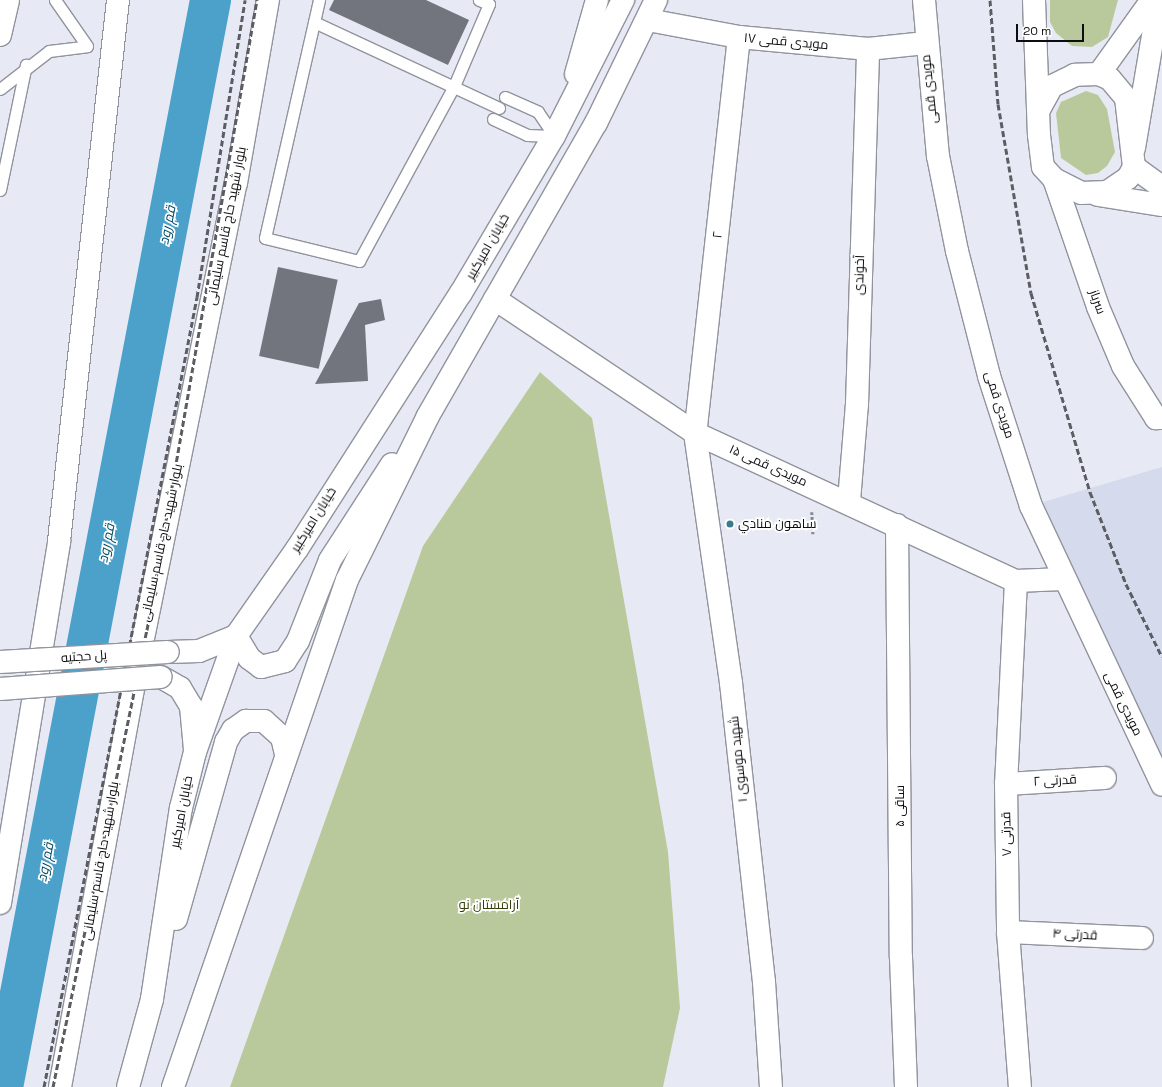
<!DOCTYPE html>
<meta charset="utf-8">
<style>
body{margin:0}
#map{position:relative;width:1162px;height:1087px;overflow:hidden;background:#e7eaf5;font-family:"Space Grotesk",Cairo,sans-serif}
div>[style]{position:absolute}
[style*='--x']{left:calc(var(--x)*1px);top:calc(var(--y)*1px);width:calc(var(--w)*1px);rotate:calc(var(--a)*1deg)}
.built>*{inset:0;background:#d5dbec}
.green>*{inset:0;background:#bac99c}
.river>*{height:41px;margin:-20.5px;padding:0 20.5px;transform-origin:20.5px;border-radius:20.5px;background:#4ba1c9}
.building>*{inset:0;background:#72757e;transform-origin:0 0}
.path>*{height:2.5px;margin-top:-1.25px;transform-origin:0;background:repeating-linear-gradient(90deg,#86888f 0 3px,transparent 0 5px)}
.roads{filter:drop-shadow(1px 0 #91949d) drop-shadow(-1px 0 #91949d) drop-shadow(0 1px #91949d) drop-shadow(0 -1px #91949d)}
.lane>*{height:11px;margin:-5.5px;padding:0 5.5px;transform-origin:5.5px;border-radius:5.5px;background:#fff}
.street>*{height:22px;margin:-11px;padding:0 11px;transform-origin:11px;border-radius:11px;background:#fff}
.secondary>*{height:22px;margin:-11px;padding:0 11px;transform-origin:11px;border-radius:11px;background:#fff}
.primary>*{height:22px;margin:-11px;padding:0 11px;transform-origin:11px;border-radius:11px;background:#fff}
.rail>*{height:3px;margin-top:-1.5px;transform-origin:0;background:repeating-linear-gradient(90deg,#5c5d63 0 6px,transparent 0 9px)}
.bridges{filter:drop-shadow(1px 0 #91949d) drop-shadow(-1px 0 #91949d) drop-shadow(0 1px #91949d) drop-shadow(0 -1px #91949d)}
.secondary-bridge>*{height:22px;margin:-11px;padding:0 11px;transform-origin:11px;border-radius:11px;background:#fff}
.dots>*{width:11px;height:11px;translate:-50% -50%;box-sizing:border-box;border:2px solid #fff;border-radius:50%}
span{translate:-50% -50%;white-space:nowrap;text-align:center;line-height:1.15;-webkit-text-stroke:3.5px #fff;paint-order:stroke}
.street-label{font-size:13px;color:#0c0d10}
.poi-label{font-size:13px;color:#0c0d10}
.left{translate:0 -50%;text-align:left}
.park-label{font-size:13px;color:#324007}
.water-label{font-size:14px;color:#024d68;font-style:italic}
.scale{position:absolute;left:1016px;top:24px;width:68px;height:18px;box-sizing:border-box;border:2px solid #0c0d10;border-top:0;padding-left:5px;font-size:12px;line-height:14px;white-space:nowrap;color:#0c0d10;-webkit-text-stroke:3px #fff;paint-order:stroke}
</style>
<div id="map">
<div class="built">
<div style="clip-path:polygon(1162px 467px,1162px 763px,1105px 651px,1043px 502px)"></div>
</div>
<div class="green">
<div style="clip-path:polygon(1050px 0,1118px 0,1108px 37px,1092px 47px,1072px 46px,1056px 33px,1050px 22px)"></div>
<div style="clip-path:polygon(1086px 91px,1098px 95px,1107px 109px,1115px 152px,1107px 166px,1098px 173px,1086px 175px,1061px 158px,1056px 113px,1061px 102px)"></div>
<div style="clip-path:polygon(540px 372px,592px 418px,668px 852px,680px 1008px,663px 1087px,230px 1087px,423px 546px)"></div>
</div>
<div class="river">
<div style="--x:2;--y:1087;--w:1107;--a:-79.17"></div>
</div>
<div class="building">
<div style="clip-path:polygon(334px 0,426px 0,469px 20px,448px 65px,329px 10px)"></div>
<div style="left:278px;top:267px;width:61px;height:91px;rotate:12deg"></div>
<div style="clip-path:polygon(381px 299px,385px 320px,365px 325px,368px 381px,315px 384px,359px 303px)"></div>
</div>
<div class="path">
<div style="--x:812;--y:512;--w:22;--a:87"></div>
</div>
<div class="roads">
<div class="lane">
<div style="--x:55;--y:0;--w:56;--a:55.2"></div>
<div style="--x:319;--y:0;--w:244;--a:102.8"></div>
<div style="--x:265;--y:238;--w:97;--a:13.7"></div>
<div style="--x:359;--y:261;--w:199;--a:-61.5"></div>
<div style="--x:454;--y:86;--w:89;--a:-66.9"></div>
<div style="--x:489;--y:4;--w:11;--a:-158"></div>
<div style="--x:314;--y:22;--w:204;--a:24.9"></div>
<div style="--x:0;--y:89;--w:62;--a:-37.8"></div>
<div style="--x:49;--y:51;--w:38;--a:-7"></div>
<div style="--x:505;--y:97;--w:36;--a:24"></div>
<div style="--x:538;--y:112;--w:29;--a:56"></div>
<div style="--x:493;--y:119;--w:38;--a:25"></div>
<div style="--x:527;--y:135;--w:27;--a:2"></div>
<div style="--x:0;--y:190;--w:128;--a:-78.3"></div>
</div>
<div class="street">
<div style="--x:648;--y:20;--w:93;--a:10.6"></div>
<div style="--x:739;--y:37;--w:130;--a:5.3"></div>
<div style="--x:868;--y:49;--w:58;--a:-5.9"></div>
<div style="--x:739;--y:37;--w:398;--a:96.3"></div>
<div style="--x:695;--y:433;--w:253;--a:81.8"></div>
<div style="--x:731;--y:683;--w:301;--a:83.7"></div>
<div style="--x:764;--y:982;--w:105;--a:86.2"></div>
<div style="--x:1099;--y:74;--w:91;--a:-54.4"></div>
<div style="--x:1134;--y:148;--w:150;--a:-80.4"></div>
<div style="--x:1054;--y:179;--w:135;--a:71"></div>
<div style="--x:1098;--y:307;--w:64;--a:67"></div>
<div style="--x:1123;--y:366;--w:62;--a:57.6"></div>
<div style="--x:1156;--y:418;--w:6;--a:0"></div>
<div style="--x:495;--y:299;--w:241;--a:33.8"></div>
<div style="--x:695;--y:433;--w:353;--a:24.8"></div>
<div style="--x:1016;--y:581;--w:47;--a:-2.4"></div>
<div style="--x:849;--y:501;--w:97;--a:-85.3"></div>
<div style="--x:857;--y:404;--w:355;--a:-88.2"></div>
<div style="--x:897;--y:525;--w:432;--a:89.5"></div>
<div style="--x:901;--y:957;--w:130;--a:87.8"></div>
<div style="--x:1016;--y:581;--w:203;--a:92.8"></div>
<div style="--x:1006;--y:784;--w:148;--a:89.2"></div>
<div style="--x:1008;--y:932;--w:155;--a:85.6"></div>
<div style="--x:1006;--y:784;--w:99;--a:-3.5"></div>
<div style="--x:1008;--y:932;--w:134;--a:2.6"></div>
</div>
<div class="secondary">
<div style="--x:924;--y:0;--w:157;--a:84.9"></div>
<div style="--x:938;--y:156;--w:97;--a:78.7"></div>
<div style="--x:957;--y:251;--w:129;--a:75.6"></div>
<div style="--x:989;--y:376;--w:137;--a:72.1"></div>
<div style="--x:1031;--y:506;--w:308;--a:64.8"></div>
<div style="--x:1034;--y:0;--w:135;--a:87.9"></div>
<div style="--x:1039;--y:135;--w:32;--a:83"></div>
<div style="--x:1043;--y:167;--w:16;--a:47"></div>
<div style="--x:1054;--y:179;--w:30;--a:27"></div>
<div style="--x:1081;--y:193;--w:26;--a:-2"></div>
<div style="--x:1107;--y:192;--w:25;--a:-34"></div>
<div style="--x:1128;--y:178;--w:13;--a:-61"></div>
<div style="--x:1134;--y:167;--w:69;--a:-96.6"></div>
<div style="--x:1126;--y:98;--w:25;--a:-130"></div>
<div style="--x:1110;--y:79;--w:12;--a:-156"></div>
<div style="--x:1099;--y:74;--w:24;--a:178"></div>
<div style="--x:1075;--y:75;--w:25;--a:154"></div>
<div style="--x:1052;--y:86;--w:25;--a:119"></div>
<div style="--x:0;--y:35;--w:36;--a:-77"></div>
<div style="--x:1134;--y:167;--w:34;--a:36"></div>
<div style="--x:1098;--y:195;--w:65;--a:8.9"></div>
<div style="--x:168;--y:652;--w:31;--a:-2"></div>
<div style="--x:199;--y:651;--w:40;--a:-22"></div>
<div style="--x:161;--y:677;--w:22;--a:30"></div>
<div style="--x:180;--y:688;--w:21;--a:59"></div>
<div style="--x:191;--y:706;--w:44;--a:84.8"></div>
</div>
<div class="primary">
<div style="--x:576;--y:74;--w:77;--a:-74.2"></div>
<div style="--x:236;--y:636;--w:26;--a:59"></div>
<div style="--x:249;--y:658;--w:15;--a:37"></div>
<div style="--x:261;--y:667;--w:25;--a:-14"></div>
<div style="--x:285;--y:661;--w:24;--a:-57"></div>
<div style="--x:298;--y:641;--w:87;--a:-68.4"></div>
<div style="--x:330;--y:560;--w:114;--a:-57.1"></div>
<div style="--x:0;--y:903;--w:367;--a:-80.7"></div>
<div style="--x:59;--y:541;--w:544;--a:-83.78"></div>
<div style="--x:176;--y:919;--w:184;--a:-74.2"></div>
<div style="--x:226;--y:742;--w:14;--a:-60"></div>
<div style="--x:233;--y:730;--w:16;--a:-35"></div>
<div style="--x:246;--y:721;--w:18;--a:0"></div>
<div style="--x:264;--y:721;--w:24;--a:42"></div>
<div style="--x:282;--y:737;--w:18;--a:77"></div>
<div style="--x:60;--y:1087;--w:431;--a:-79.6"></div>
<div style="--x:138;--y:663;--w:490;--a:-78.5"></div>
<div style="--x:236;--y:183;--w:186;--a:-80.1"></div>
<div style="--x:128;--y:1087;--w:91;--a:-74.7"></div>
<div style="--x:152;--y:999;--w:193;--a:-81.4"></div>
<div style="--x:181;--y:808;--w:58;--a:-76"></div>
<div style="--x:195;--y:752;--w:123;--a:-70.5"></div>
<div style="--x:236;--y:636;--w:106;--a:-55"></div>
<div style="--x:297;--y:549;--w:304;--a:-57.4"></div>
<div style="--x:461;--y:293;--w:182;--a:-59.4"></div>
<div style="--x:554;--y:136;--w:153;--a:-63.1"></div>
<div style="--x:173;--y:1087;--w:536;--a:-71.06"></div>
<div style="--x:347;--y:580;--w:183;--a:-63.7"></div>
<div style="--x:428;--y:416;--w:338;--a:-60.2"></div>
<div style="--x:596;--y:123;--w:137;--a:-64"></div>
</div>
</div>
<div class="rail">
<div style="--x:990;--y:0;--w:104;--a:85.6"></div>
<div style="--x:998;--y:104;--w:192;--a:80.1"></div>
<div style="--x:1031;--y:293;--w:208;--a:73.5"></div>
<div style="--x:1090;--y:492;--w:99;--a:68.6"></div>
<div style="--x:1126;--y:584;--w:81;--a:63.7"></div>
<div style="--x:44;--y:1087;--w:805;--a:-79.04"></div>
<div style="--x:197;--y:297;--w:301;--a:-80.8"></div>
<div style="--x:53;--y:1087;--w:467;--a:-78.4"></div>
<div style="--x:147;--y:630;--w:640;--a:-80.1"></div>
</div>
<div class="bridges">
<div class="secondary-bridge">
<div style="--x:0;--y:662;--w:168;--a:-3.4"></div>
<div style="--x:0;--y:689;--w:161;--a:-4.3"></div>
</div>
</div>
<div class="dots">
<div style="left:730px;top:524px;background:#3a7b8e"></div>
</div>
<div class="street-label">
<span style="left:786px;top:42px;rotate:5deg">مویدی قمی ۱۷</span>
<span style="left:930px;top:89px;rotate:-96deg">مویدی قمی</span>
<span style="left:227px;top:226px;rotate:-79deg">بلوار شهید حاج قاسم سلیمانی</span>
<span style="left:718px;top:235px;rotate:-84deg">۲</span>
<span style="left:488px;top:247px;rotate:-60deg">خیابان امیرکبیر</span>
<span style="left:860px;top:275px;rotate:-88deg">آخوندی</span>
<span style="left:1097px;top:302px;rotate:70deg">سرباز</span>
<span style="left:999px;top:405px;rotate:72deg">مویدی قمی</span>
<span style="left:768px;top:466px;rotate:24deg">مویدی قمی ۱۵</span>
<span style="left:314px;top:520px;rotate:-58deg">خیابان امیرکبیر</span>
<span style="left:162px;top:543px;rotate:-78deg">بلوار شهید حاج قاسم سلیمانی</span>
<span style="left:84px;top:657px;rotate:-4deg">پل حجتیه</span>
<span style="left:1123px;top:704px;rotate:64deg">مویدی قمی</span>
<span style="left:739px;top:759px;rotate:-96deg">شهید موسوی ۱</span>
<span style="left:1055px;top:781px;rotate:-3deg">قدرتی ۲</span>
<span style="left:900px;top:806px;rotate:-90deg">ساقی ۵</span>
<span style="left:182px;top:812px;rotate:-79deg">خیابان امیرکبیر</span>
<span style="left:1007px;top:834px;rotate:-91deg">قدرتی ۷</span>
<span style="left:101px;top:861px;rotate:-80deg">بلوار شهید حاج قاسم سلیمانی</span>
<span style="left:1075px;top:935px;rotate:3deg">قدرتی ۴</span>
</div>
<div class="poi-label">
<span class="left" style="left:738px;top:524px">ساهون منادي</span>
</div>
<div class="park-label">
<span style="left:489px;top:905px">آرامستان نو</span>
</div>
<div class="water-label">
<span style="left:167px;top:225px;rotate:-79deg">قم رود</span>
<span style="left:106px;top:543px;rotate:-79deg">قم رود</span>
<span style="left:45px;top:862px;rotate:-79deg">قم رود</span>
</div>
<div class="scale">20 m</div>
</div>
